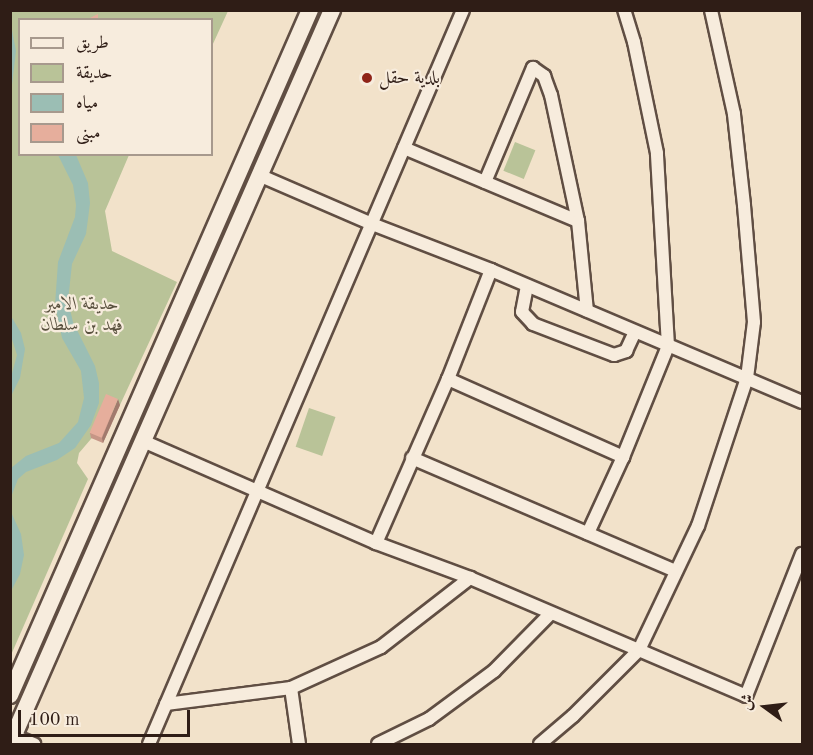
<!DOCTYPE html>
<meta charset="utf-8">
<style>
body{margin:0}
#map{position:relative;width:813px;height:755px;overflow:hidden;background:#f2e2ca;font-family:"Old Standard TT",Amiri,serif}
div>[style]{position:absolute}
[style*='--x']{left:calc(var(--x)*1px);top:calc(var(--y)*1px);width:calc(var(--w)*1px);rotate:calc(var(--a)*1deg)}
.green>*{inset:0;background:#b9c398;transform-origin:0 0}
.water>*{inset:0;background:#9bbeb4}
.roads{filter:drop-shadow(2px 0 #604e43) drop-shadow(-2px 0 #604e43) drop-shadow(0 2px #604e43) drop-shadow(0 -2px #604e43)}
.street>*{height:12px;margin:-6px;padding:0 6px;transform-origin:6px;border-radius:6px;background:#f7ecdd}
.secondary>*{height:16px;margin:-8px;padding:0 8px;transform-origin:8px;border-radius:8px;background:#f7ecdd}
.wall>*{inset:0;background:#c69686}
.shaded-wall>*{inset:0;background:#a17a6d}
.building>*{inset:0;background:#e6ae9c;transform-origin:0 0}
.dots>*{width:16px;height:16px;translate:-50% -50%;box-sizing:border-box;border:3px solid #f7ecdd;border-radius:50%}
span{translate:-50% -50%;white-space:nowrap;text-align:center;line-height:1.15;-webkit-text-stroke:4.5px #f7ecdd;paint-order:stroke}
.poi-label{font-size:18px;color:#2f1d16}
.left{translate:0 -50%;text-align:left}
.park-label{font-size:18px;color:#584f3d;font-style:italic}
.frame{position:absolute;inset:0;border:12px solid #2f1d16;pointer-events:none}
.legend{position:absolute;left:18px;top:18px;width:195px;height:138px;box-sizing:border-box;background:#f7ecdd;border:2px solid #a7998d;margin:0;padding:8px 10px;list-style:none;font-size:18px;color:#2f1d16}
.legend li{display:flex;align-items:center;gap:12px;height:30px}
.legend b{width:30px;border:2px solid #a7998d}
.north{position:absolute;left:735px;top:677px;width:60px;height:60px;-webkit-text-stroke:4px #f7ecdd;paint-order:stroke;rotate:285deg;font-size:16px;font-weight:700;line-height:24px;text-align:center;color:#2f1d16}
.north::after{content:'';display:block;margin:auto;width:21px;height:27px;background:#2f1d16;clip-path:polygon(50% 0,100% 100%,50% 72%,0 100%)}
.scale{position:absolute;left:18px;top:710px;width:172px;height:27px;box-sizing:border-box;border:3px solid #2f1d16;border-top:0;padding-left:8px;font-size:18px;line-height:21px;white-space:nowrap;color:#2f1d16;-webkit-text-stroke:4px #f7ecdd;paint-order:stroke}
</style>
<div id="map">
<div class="green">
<div style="clip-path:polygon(11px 11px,228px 11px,212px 46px,212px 20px,20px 20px,20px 154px,129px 155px,105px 211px,112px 251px,177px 282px,120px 405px,79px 453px,77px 463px,88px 479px,11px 655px)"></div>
<div style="left:515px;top:142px;width:22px;height:31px;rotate:22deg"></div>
<div style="left:309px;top:408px;width:28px;height:41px;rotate:19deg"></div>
</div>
<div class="water">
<div style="clip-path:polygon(11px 25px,16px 51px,11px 93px)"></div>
<div style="clip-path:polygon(58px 155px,76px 155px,88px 183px,90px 203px,88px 219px,86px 234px,72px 264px,68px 301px,73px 322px,95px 366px,99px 383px,99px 403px,91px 425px,75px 448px,57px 460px,26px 472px,18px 479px,11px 497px,11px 468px,26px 456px,59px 443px,78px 422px,84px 398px,81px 371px,62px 338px,55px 305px,58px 262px,75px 217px,76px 205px,73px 185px)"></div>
<div style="clip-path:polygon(11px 316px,21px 333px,25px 349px,20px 378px,11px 396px,11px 377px,17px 355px,11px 336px)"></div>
<div style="clip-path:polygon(11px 512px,21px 534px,24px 555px,20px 574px,11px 591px)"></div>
</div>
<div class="roads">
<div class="street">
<div style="--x:404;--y:148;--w:189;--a:22.8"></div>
<div style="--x:261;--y:176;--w:121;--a:23.4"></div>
<div style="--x:372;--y:224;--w:128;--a:21.1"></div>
<div style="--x:491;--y:270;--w:338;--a:23"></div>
<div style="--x:485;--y:182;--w:124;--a:-67.2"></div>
<div style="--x:533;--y:68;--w:14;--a:36"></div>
<div style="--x:544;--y:76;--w:20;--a:70"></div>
<div style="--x:551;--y:95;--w:129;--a:77.9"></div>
<div style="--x:578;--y:221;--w:90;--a:84.3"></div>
<div style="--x:527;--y:286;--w:26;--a:101"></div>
<div style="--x:522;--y:312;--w:16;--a:47"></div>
<div style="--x:533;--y:324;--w:87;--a:20.9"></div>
<div style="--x:614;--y:355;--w:13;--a:-18"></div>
<div style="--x:626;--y:351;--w:21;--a:-65"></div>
<div style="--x:448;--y:379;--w:192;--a:24"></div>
<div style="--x:623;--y:457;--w:84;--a:114.7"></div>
<div style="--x:145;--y:442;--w:252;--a:23.6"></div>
<div style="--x:376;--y:543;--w:100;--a:20.4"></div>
<div style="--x:470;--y:578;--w:300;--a:23.1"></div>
<div style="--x:746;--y:696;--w:153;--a:-68.5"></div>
<div style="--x:623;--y:457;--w:120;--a:-67.9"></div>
<div style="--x:668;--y:346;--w:193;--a:-93.3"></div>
<div style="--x:657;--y:153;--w:113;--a:-101.7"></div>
<div style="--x:634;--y:42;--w:34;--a:-107"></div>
<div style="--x:412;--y:458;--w:287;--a:23.2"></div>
<div style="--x:376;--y:543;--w:179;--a:-66.3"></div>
<div style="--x:448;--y:379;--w:117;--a:-68.5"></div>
<div style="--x:291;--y:688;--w:57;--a:81.9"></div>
<div style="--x:166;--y:704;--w:126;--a:-7.3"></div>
<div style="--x:291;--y:688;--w:99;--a:-24.5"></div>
<div style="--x:381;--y:647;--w:113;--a:-37.8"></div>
<div style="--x:14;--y:736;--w:22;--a:22"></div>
<div style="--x:149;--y:744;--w:798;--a:-66.84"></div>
<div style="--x:378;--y:744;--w:57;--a:-26.1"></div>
<div style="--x:429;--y:719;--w:81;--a:-36.4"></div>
<div style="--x:494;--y:671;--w:80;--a:-45.5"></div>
<div style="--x:540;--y:744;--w:43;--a:-40.3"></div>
<div style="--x:573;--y:716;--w:93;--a:-45"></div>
<div style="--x:639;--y:650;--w:137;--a:-64.6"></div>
<div style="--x:698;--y:526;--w:156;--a:-71.7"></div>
<div style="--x:747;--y:378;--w:56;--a:-82.9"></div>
<div style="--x:754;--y:322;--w:117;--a:-94.9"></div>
<div style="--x:744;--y:205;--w:92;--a:-96.3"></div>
<div style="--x:734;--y:114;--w:107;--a:-102.5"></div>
</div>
<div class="secondary">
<div style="--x:10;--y:695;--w:748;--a:-66.35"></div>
<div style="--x:10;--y:744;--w:802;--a:-66.31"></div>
</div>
</div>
<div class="wall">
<div style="clip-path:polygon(120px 405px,103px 443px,91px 438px,90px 433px)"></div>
</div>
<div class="shaded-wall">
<div style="clip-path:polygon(118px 399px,120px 405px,103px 443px,102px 438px)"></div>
</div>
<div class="building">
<div style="clip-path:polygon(98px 14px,98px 20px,86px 20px)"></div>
<div style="left:106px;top:394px;width:13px;height:42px;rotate:23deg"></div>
</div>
<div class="dots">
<div style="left:367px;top:78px;background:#8f2418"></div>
</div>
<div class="poi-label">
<span class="left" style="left:379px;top:78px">بلدية حقل</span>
</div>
<div class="park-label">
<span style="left:82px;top:315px">حديقة الامير<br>فهد بن سلطان</span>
</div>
<div class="frame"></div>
<ul class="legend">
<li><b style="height:8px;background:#f7ecdd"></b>طريق</li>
<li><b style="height:16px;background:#b9c398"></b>حديقة</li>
<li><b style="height:16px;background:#9bbeb4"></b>مياه</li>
<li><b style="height:16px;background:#e6ae9c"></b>مبنى</li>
</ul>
<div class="north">ش</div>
<div class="scale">100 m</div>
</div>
